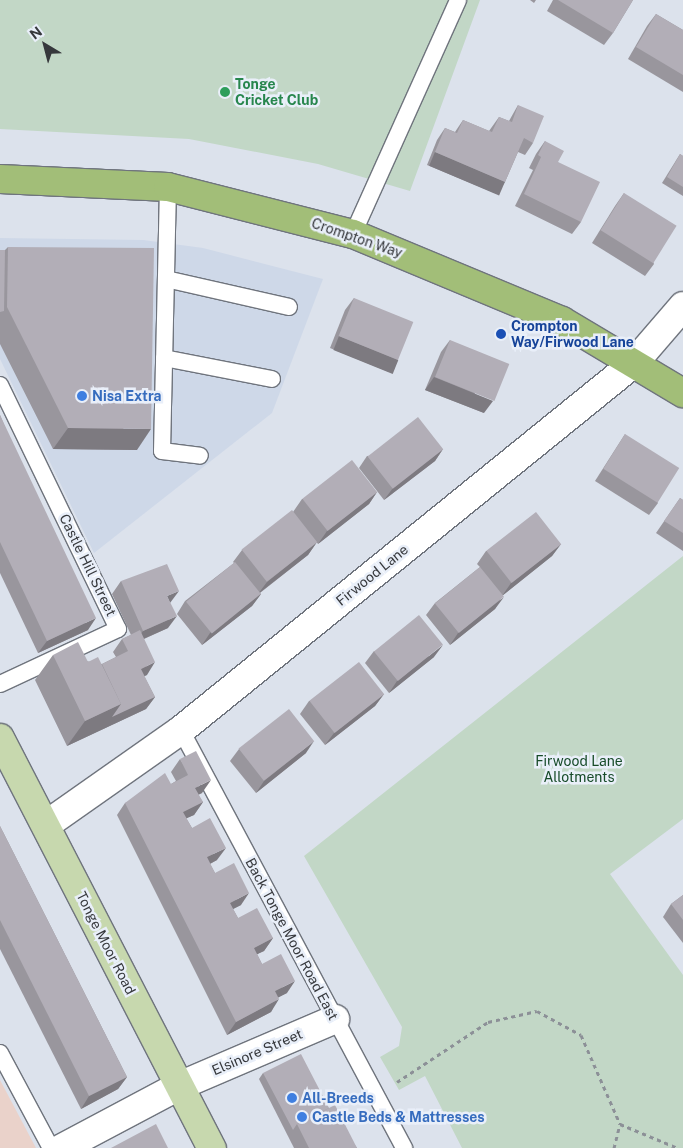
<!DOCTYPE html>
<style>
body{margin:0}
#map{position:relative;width:683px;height:1148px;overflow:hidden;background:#dce2ec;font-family:"Public Sans",sans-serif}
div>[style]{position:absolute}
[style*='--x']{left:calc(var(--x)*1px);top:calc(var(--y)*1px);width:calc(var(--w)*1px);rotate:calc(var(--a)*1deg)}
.built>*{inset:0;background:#ced8e8}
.education>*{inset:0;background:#ead2ca}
.green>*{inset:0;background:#c2d7c6}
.path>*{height:3px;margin-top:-1.5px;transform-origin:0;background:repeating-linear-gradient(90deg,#8c9097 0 4px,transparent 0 8px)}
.roads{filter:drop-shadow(1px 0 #6f747d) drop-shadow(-1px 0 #6f747d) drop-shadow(0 1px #6f747d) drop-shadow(0 -1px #6f747d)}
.lane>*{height:16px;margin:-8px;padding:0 8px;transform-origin:8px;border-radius:8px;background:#fff}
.street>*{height:28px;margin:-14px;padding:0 14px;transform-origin:14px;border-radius:14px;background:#fff}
.primary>*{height:28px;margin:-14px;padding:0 14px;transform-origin:14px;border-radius:14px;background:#c7d8ae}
.highway>*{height:28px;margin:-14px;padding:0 14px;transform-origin:14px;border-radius:14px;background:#a2be78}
.wall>*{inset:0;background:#99969d}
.shaded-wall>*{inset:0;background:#7d7a80;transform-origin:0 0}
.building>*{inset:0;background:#b2aeb7;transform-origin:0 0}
.dots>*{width:14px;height:14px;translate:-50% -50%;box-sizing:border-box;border:2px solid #e9eff9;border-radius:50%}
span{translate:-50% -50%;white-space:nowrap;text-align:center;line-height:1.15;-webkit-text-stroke:5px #e9eff9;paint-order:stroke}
.leisure-label{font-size:14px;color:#27864d;font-weight:700}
.left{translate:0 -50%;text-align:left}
.street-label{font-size:14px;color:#36383c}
.transit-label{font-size:14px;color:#164399;font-weight:700}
.shop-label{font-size:14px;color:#366cbe;font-weight:700}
.park-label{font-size:14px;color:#174b29}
.north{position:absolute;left:20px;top:20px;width:50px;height:50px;-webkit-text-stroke:4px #e9eff9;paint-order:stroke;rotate:323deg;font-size:14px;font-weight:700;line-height:20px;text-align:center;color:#36383c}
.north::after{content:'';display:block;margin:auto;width:18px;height:22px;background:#36383c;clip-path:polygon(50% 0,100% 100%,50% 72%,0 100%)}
</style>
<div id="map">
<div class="built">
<div style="clip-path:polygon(0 238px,143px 240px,203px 248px,323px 279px,272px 413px,94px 553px,0 359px)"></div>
</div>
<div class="education">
<div style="clip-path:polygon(0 1080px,36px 1148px,0 1148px)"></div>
</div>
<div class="green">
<div style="clip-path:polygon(0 0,480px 0,410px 191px,318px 164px,189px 139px,0 129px)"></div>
<div style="clip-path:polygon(683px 556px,683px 819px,610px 874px,683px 975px,683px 1148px,462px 1148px,425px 1076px,399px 1090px,380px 1057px,399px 1046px,402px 1027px,304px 856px)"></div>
</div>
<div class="path">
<div style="--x:397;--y:1082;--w:109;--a:-33.4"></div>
<div style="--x:488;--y:1022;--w:50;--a:-12.7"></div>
<div style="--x:537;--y:1011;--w:50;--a:28.6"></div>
<div style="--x:581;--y:1035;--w:97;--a:66.3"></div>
<div style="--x:620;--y:1124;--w:63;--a:22.5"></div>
<div style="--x:614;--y:1148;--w:25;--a:-76"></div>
</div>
<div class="roads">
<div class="lane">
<div style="--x:168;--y:187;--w:264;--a:91.3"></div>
<div style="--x:162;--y:451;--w:38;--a:7"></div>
<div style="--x:353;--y:234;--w:256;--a:-65.8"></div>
<div style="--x:166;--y:279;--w:126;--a:12.8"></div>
<div style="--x:164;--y:358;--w:110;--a:11"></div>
<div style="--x:0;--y:385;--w:271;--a:64.2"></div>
<div style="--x:118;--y:629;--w:130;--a:155"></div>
<div style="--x:181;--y:730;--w:474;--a:61.9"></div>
<div style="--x:0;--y:1053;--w:108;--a:61.8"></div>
</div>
<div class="street">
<div style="--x:46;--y:825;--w:165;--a:-35.1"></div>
<div style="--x:181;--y:730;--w:583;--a:-39.01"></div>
<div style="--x:634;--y:363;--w:75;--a:-49.3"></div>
<div style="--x:62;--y:1148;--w:132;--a:-27.9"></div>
<div style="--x:179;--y:1086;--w:170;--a:-23.2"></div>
</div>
<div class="primary">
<div style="--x:0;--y:738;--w:462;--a:62.7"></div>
</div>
<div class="highway">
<div style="--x:0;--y:179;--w:168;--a:2.7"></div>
<div style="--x:168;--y:187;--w:191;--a:14.3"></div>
<div style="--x:353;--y:234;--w:226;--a:22.6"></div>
<div style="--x:562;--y:321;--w:141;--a:30.8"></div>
</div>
</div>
<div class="wall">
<div style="clip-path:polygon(530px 0,536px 0,534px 3px)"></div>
<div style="clip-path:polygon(553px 0,633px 0,613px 33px,604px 45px,547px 11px)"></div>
<div style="clip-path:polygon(656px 14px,683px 30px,683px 92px,628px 59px,647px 26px)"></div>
<div style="clip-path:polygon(518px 105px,533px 143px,525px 155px,518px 152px,505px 182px,497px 194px,427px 165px,437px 140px,445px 128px,455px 132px,463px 120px,489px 131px,499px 117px,509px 121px)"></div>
<div style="clip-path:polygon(545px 141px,558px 162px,581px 222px,572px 234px,515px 206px,533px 170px,529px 168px,536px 154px)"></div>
<div style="clip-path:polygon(680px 154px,683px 156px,683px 196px,662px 183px)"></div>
<div style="clip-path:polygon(624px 193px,654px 264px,645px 276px,592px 243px,615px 206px)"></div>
<div style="clip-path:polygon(8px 247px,137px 450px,53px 449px,0 344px,0 250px,5px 250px)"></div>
<div style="clip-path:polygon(354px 298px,398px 360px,389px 372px,330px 348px,345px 310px)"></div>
<div style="clip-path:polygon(450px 340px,484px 413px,425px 390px,441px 352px)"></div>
<div style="clip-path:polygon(0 415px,88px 630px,38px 653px,0 573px)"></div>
<div style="clip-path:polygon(625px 434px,658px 503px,649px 515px,595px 481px)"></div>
<div style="clip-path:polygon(443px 449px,435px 461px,384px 500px,359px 468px,367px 456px)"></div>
<div style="clip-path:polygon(377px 492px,369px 504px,318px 544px,295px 514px,317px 542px,308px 555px,260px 593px,261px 594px,252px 606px,202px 645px,177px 614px,185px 601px,234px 563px,233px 562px,242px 550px,293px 512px,302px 499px)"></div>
<div style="clip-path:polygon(680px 498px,683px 500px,683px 551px,656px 533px)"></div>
<div style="clip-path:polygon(561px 544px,552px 556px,503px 595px,495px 609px,450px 645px,426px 615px,435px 603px,480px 567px,477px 564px,486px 551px)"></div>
<div style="clip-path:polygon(121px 581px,170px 603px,168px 628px,144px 639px,147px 675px,144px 676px,155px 697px,146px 709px,67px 746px,35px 680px,53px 655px,102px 664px,116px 657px,113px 652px,122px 639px,131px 635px,112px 594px)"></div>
<div style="clip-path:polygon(374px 651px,434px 657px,389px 693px,365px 663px)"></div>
<div style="clip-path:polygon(384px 694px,375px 706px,325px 745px,300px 714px,309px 701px)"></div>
<div style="clip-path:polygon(239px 749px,306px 753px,256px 793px,230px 761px)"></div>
<div style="clip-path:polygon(180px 759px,202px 793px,198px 795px,203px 802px,194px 815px,186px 818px,192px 828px,217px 860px,210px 864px,215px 873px,241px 905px,233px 909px,238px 918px,273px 938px,264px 951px,257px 954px,262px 964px,287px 993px,278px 997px,271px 1012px,227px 1035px,117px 815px,125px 803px,171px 784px,176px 781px,171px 772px)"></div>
<div style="clip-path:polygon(0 826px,127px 1077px,118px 1089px,81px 1109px,0 949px)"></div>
<div style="clip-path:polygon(683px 895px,683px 943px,663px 917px,671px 904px)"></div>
<div style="clip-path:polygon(263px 1073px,329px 1108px,357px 1148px,294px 1148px,259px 1079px)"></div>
</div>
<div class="shaded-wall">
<div style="left:435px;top:152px;width:76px;height:15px;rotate:23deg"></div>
<div style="left:339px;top:336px;width:64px;height:15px;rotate:22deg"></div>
<div style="clip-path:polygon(434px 377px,493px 401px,484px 413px,425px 390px)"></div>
<div style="clip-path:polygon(68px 428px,151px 429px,137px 450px,53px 449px)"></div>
<div style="clip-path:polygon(443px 449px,435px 461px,384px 500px,393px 488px)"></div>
<div style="clip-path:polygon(377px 492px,369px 504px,318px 544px,327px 531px)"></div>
<div style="clip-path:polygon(317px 542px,308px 555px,258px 594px,267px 582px)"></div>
<div style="clip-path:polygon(561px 544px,552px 556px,502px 596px,511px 583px)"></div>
<div style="clip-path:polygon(179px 591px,170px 603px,167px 596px)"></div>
<div style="clip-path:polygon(261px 594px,252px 606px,202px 645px,210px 633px)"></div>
<div style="clip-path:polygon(504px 597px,495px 609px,450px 645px,458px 633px)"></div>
<div style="clip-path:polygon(177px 616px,168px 628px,134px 643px,143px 631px)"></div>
<div style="clip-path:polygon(96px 618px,88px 630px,38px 653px,47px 641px)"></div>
<div style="clip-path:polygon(443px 645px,434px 657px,389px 693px,397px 681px)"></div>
<div style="clip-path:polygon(155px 662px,147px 675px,133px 681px,141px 669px)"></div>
<div style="clip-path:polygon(384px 694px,375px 706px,325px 745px,334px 733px)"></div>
<div style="clip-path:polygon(155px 697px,146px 709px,67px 746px,85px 721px,121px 704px)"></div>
<div style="clip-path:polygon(314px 741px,306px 753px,256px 793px,264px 781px)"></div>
<div style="clip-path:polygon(211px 780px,202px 793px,186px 800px,195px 788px)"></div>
<div style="clip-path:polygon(203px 802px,194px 815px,174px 824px,183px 812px)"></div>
<div style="clip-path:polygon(226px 848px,217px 860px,198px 870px,207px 857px)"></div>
<div style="clip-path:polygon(249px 893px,241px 905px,221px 915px,230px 903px)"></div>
<div style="clip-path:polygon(273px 938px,264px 951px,245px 960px,254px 948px)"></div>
<div style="clip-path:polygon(295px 981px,287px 993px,266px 1004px,275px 991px)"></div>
<div style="clip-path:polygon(279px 999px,271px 1012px,227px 1035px,236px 1022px)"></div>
<div style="clip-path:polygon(127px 1077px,118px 1089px,81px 1109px,89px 1096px)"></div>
</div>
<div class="building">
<div style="clip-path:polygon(558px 0,633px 0,613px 33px)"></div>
<div style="clip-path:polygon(656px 14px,683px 30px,683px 75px,636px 47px)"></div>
<div style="clip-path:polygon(518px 105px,544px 116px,533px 143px,524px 138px,505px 182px,435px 152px,445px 128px,457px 133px,463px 120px,492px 132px,499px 117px,512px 122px)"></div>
<div style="clip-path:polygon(545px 141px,564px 151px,558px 162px,600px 182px,581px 222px,524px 194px,541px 157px,538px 155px)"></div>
<div style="clip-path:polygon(680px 154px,683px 156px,683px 187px,667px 177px)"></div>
<div style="left:624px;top:193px;width:62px;height:44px;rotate:32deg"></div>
<div style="clip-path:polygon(8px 247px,154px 248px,151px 429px,68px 428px,7px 307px)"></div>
<div style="clip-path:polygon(0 250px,5px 250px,4px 311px,0 312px)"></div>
<div style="left:354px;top:298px;width:64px;height:41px;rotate:22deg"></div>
<div style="left:450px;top:340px;width:64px;height:40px;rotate:22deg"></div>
<div style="clip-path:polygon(0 415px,96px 618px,47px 641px,0 542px)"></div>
<div style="left:418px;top:417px;width:41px;height:64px;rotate:52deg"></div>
<div style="left:625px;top:434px;width:64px;height:41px;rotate:32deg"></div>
<div style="left:352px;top:460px;width:41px;height:63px;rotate:52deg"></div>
<div style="clip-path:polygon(680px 498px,683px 500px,683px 533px,664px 521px)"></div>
<div style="left:292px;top:510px;width:41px;height:64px;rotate:52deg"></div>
<div style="left:536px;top:512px;width:41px;height:63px;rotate:52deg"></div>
<div style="left:235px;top:562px;width:41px;height:63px;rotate:51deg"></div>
<div style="clip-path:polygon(167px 564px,179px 591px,167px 596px,177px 616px,143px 631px,121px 581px)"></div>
<div style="left:480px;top:567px;width:38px;height:58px;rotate:51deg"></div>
<div style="left:419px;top:615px;width:38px;height:58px;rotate:51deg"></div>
<div style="clip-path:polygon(140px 630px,155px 662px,141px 669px,155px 697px,112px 717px,121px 704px,102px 664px,128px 651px,122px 639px)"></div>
<div style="clip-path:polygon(78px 642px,88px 662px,98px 657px,121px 704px,85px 721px,53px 655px)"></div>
<div style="left:359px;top:662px;width:41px;height:63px;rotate:52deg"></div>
<div style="left:289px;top:709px;width:41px;height:64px;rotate:52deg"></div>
<div style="clip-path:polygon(196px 751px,211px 780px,195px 788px,203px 802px,183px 812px,192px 828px,210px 818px,226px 848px,207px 857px,215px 873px,234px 863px,249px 893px,230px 903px,238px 918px,257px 908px,273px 938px,254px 948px,262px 964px,281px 954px,295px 981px,275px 991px,279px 999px,236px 1022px,125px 803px,165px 773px,171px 784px,188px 775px,180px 759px)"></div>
<div style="clip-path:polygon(0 826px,127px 1077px,89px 1096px,0 920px)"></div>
<div style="clip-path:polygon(683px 895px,683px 920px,671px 904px)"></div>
<div style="clip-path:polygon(301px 1054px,329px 1108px,297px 1124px,293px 1130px,263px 1073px)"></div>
<div style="clip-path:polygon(335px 1105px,357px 1148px,309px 1148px,297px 1124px)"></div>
<div style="clip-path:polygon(156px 1124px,168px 1148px,111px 1148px)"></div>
</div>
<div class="dots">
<div style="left:225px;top:92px;background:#2e9e5b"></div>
<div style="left:501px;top:334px;background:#1a4fb4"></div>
<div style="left:82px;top:396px;background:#3f7fe0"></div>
<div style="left:292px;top:1098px;background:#3f7fe0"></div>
<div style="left:302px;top:1117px;background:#3f7fe0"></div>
</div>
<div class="leisure-label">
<span class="left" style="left:235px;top:92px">Tonge<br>Cricket Club</span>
</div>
<div class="street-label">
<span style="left:357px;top:238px;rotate:19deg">Crompton Way</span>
<span style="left:88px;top:565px;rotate:64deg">Castle Hill Street</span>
<span style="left:372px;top:575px;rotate:-39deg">Firwood Lane</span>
<span style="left:292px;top:939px;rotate:62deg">Back Tonge Moor Road East</span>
<span style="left:106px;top:943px;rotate:63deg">Tonge Moor Road</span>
<span style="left:257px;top:1052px;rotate:-23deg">Elsinore Street</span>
</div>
<div class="transit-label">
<span class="left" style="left:511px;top:334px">Crompton<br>Way/Firwood Lane</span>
</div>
<div class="shop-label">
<span class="left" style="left:92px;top:396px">Nisa Extra</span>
<span class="left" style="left:302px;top:1098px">All-Breeds</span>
<span class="left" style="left:312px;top:1117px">Castle Beds &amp; Mattresses</span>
</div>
<div class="park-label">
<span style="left:579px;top:769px">Firwood Lane<br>Allotments</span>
</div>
<div class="north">N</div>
</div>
